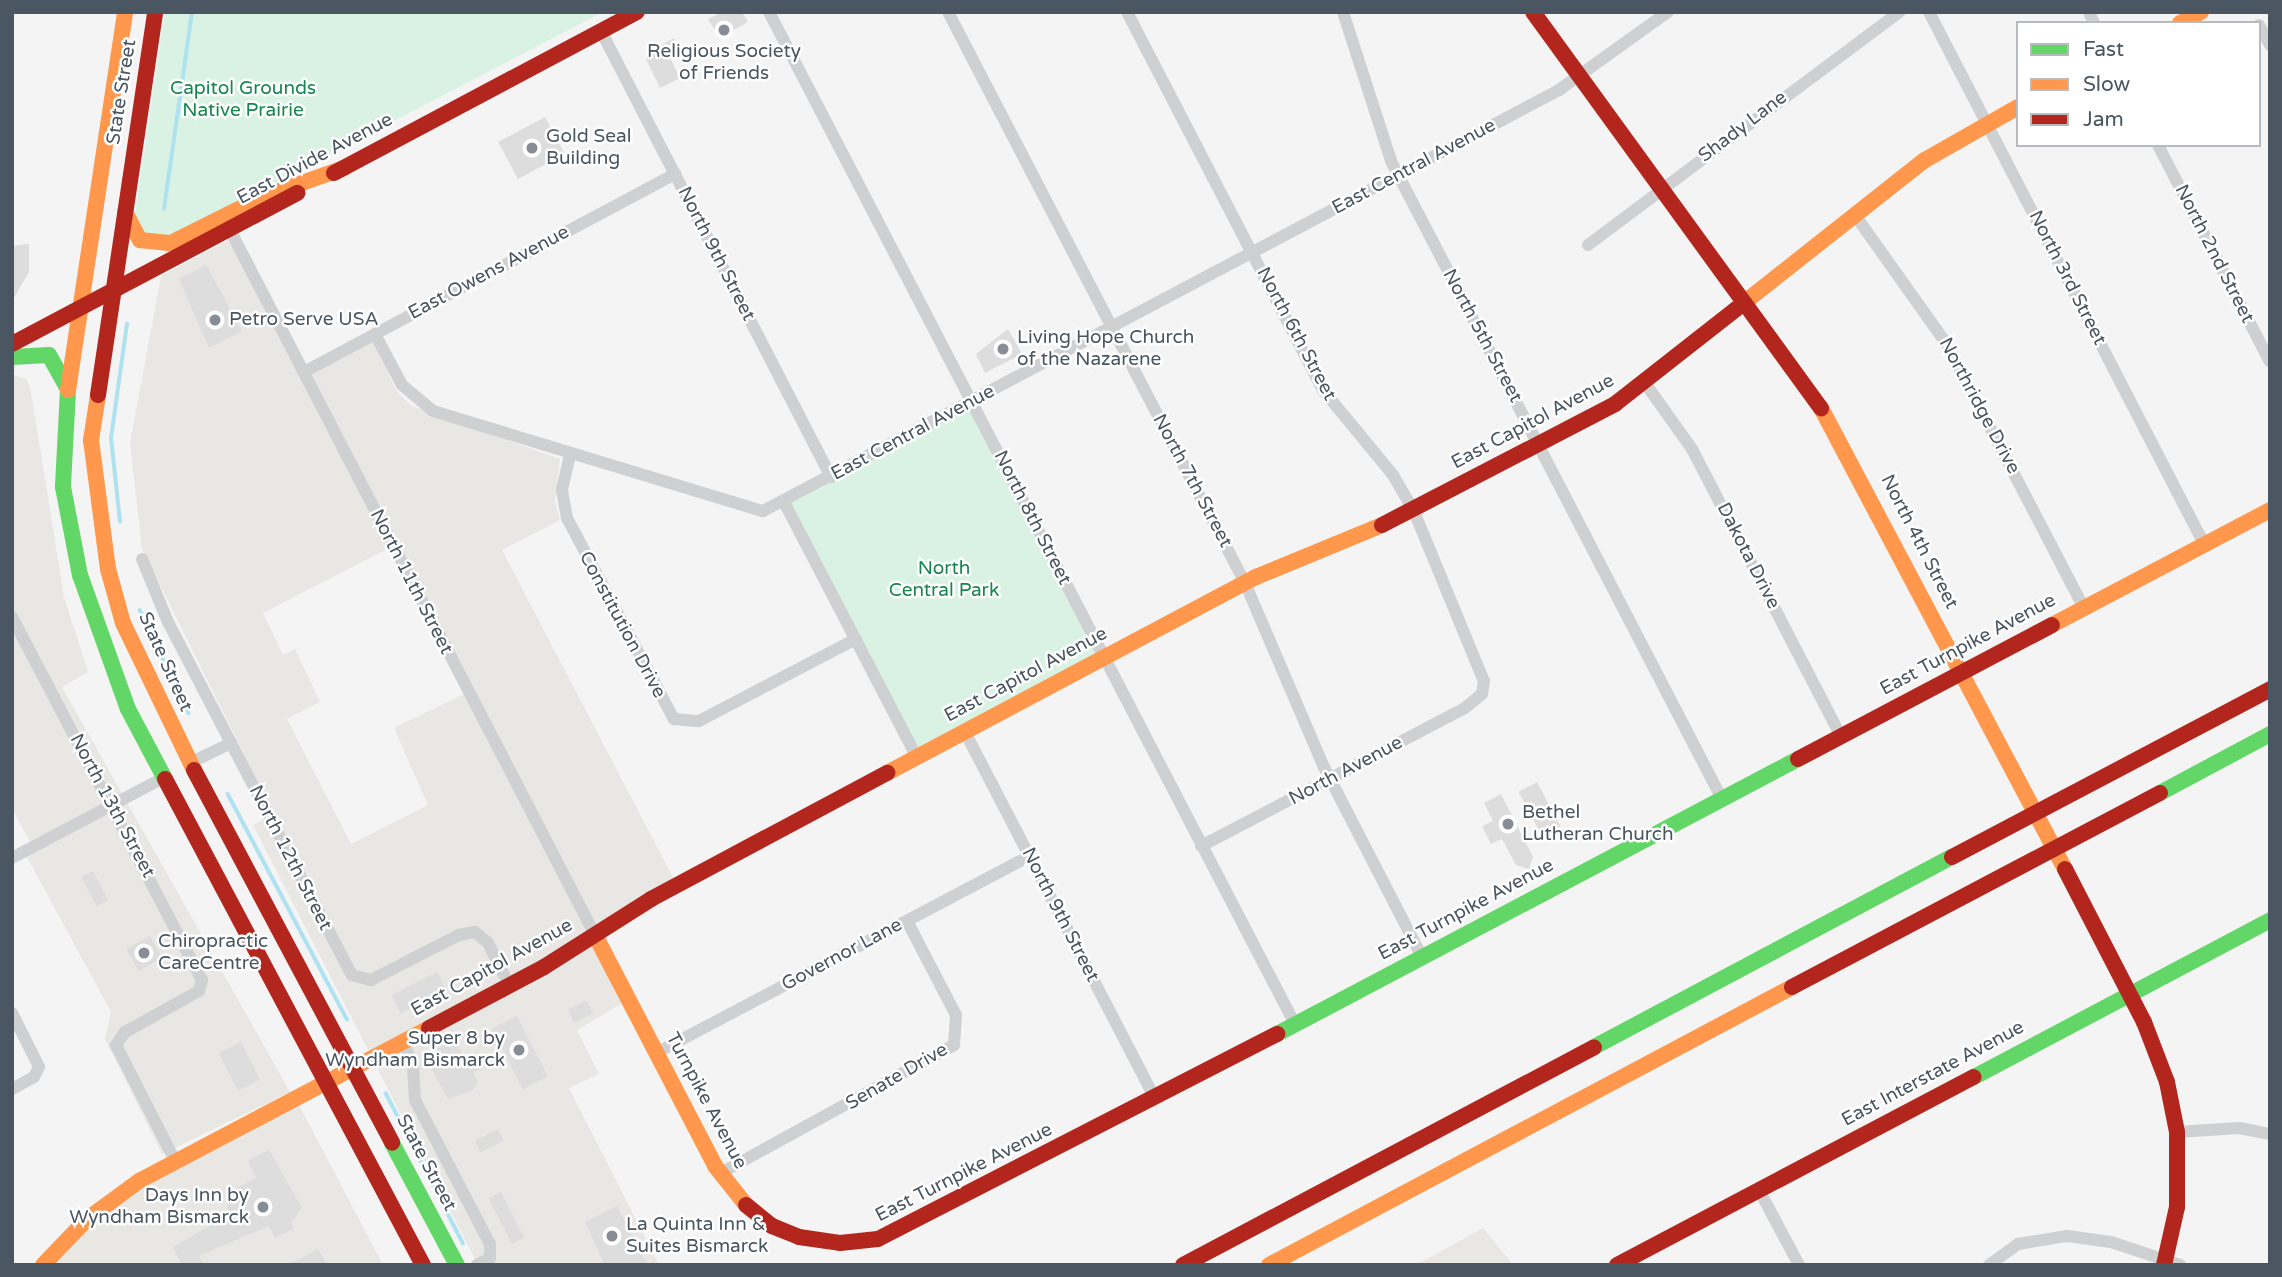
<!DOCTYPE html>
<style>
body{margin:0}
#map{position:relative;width:2282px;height:1277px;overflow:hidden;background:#f4f4f4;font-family:"Varela Round",sans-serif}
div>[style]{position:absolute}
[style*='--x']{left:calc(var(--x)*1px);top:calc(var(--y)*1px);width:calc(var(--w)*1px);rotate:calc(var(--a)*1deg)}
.commercial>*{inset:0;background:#e8e7e3}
.green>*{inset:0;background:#d9f2e3;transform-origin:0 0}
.stream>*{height:3.5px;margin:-1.75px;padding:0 1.75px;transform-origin:1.75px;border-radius:1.75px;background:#aee2f0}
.building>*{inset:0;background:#ddddde;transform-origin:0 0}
.street>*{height:12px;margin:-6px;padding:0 6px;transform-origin:6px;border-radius:6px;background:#ced0d2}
.fast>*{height:16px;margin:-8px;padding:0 8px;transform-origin:8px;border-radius:8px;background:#63d668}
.slow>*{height:16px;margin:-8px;padding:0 8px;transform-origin:8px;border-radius:8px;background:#ff974d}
.jam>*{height:16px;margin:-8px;padding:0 8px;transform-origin:8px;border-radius:8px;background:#b3261e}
.dots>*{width:19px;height:19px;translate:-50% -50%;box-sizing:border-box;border:4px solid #fff;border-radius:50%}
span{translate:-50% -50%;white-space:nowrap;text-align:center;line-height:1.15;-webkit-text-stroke:5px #fff;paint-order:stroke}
.poi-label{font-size:19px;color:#4a5661}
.left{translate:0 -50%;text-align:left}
.right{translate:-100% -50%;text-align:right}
.park-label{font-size:19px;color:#17864f}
.street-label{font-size:19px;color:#4a5661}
.frame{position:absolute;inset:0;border:14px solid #4a5661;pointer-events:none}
.legend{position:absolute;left:2016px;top:21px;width:245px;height:126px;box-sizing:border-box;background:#fff;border:2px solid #b7bbc0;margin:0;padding:9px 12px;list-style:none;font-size:21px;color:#4a5661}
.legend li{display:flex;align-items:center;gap:14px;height:35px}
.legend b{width:35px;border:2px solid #b7bbc0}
</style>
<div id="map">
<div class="commercial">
<div style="clip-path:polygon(evenodd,229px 240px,301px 378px,373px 341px,397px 392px,412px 406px,560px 459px,555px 501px,560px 520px,502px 550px,679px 889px,594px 943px,624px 1002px,577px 1030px,599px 1074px,569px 1088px,659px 1265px,478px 1265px,253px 825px,274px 814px,142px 549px,130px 443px,161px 276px,229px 240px,389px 548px,464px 694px,394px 728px,428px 805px,351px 844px,287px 719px,320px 702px,295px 649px,283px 655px,263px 613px,389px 548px)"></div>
<div style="clip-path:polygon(12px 374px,27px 380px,31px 392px,64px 597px,88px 672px,62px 687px,290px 1092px,162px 1154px,105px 1039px,111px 1012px,21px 846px,30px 842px,12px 808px)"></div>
<div style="clip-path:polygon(299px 1105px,383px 1265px,52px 1265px,86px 1229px,136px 1192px)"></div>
<div style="clip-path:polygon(1483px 1228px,1513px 1265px,1416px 1265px)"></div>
</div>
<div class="green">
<div style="clip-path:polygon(165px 12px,603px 12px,163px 241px,140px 237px,134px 221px)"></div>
<div style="left:972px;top:402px;width:288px;height:213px;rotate:62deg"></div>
</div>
<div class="stream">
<div style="--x:164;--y:209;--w:199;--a:-81.9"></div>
<div style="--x:120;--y:522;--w:84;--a:-96.1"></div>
<div style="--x:111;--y:438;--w:115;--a:-82"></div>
<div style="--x:140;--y:610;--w:114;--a:64.6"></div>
<div style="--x:228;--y:794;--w:255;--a:62.1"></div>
<div style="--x:386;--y:1093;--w:169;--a:62.8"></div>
</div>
<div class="building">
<div style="clip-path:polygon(722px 12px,742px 12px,748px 22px,719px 38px,708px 19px)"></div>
<div style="clip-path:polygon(674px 38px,680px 51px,669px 56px,680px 78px,660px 88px,646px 59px,648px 52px)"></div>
<div style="left:545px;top:117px;width:42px;height:53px;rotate:62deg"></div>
<div style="clip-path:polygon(29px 244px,29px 272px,12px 301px,12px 246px)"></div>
<div style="clip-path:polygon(206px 265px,242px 331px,209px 348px,179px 279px)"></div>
<div style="clip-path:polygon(1008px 329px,1022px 354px,985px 373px,976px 354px)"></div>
<div style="left:1537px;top:782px;width:50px;height:21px;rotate:62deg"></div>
<div style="clip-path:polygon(1501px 794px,1533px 857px,1529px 869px,1516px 865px,1502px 839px,1491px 844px,1482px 826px,1493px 821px,1484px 803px)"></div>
<div style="left:93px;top:871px;width:33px;height:13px;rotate:63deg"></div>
<div style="left:150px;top:936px;width:25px;height:27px;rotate:61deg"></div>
<div style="left:437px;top:972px;width:20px;height:51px;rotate:63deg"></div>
<div style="left:586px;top:1000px;width:15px;height:21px;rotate:62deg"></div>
<div style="left:517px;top:1016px;width:68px;height:28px;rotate:63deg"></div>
<div style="clip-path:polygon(454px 1040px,468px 1063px,477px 1059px,482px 1068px,473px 1073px,478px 1082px,473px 1090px,448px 1099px,424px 1055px)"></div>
<div style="left:241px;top:1042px;width:42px;height:25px;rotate:63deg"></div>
<div style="left:498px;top:1129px;width:13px;height:26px;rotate:63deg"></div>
<div style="clip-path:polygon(269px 1150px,302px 1208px,291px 1223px,294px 1228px,275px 1238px,269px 1226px,199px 1256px,204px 1265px,182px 1265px,173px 1247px,229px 1215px,227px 1204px,236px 1200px,231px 1191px,256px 1178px,248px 1161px)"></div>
<div style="left:501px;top:1192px;width:51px;height:14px;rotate:63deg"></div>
<div style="clip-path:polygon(617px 1206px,647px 1265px,605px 1265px,585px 1222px)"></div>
<div style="clip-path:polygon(318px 1249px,327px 1265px,288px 1265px)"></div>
</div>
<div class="street">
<div style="--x:769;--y:12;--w:1141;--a:62.54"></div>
<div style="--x:948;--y:12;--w:644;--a:62.52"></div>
<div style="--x:1245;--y:583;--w:200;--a:66.8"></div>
<div style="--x:1324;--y:767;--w:214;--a:62.7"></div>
<div style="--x:1127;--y:12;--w:426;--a:62.6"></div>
<div style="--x:1323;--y:390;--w:110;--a:50.5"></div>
<div style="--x:1393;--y:475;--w:39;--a:60"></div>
<div style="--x:1413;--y:509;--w:186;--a:67.6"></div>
<div style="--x:1484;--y:681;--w:13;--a:99"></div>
<div style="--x:1482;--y:694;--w:22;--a:141"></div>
<div style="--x:1465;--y:708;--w:298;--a:152.4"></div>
<div style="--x:1343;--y:12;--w:157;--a:72.1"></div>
<div style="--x:1391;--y:161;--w:719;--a:62.58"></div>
<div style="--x:1929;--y:12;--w:599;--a:62.66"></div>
<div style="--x:2089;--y:12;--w:12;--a:66"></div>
<div style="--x:2259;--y:25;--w:23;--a:61"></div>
<div style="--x:601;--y:31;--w:502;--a:62.72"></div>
<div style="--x:2158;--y:145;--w:244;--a:62.7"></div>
<div style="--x:1855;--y:215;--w:157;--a:54.6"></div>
<div style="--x:1946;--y:343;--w:299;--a:62.5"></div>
<div style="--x:229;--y:228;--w:796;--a:62.63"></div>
<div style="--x:1588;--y:245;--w:389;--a:-36.8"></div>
<div style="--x:375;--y:334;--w:58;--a:62.1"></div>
<div style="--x:402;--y:385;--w:40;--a:40"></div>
<div style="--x:433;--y:411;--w:345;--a:16.9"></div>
<div style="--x:763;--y:511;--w:900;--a:-27.87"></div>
<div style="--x:1559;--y:90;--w:134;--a:-35.6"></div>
<div style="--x:304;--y:372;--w:421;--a:-28.1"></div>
<div style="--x:1645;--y:383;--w:81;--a:54.5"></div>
<div style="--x:1692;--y:449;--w:323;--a:62.6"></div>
<div style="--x:570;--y:455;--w:36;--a:103"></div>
<div style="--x:562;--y:490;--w:28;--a:80"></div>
<div style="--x:567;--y:518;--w:228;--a:62"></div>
<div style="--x:674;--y:719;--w:25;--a:5"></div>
<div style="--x:699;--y:721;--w:177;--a:-27.6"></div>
<div style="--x:784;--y:502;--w:288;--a:62.5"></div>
<div style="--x:142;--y:559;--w:68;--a:67.6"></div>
<div style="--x:168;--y:622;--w:398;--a:62.5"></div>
<div style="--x:352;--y:975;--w:20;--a:15"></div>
<div style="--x:371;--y:980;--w:99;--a:-27.1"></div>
<div style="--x:459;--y:935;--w:16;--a:-11"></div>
<div style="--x:475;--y:932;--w:17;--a:40"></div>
<div style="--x:488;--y:943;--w:47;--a:63.4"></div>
<div style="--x:12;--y:617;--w:410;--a:62.4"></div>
<div style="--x:202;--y:980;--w:11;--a:105"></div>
<div style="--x:199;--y:991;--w:85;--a:151"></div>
<div style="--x:125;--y:1032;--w:16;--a:125"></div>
<div style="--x:116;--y:1045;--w:130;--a:63"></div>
<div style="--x:965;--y:732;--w:412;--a:62.6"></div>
<div style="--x:190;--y:763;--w:46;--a:-26"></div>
<div style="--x:12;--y:858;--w:173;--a:-27.9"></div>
<div style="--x:12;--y:1013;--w:60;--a:63.4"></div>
<div style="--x:39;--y:1067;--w:11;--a:117"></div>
<div style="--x:34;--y:1077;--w:25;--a:151"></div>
<div style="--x:402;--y:1041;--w:25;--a:64"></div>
<div style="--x:413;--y:1064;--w:36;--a:87"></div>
<div style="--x:415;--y:1100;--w:162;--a:62.5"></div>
<div style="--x:490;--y:1244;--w:14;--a:90"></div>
<div style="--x:490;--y:1258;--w:15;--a:152"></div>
<div style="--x:656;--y:1053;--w:422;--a:-27.8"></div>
<div style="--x:2177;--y:1132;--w:62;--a:-3.7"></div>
<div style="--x:2239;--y:1128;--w:32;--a:11"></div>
<div style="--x:719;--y:1174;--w:268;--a:-28.8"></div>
<div style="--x:954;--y:1045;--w:30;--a:-86"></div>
<div style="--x:956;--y:1015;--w:106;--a:-117.5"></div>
<div style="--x:1759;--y:1190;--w:85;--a:61.9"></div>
<div style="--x:1989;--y:1265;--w:36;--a:-36"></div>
<div style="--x:2018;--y:1244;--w:50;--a:-9.3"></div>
<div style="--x:2067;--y:1236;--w:44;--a:7.8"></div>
<div style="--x:2111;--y:1242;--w:73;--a:18.4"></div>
</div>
<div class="fast">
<div style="--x:12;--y:357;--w:37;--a:-3"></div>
<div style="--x:49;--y:355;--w:39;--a:61"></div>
<div style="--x:68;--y:390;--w:97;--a:93"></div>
<div style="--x:63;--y:487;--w:90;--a:79.1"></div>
<div style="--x:80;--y:575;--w:142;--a:70.3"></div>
<div style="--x:128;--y:709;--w:79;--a:62.1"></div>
<div style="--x:2160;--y:793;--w:125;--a:-28.2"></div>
<div style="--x:1277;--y:1034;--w:589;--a:-27.83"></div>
<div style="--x:1594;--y:1047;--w:405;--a:-28"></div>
<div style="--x:1974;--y:1077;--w:335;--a:-27.9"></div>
<div style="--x:392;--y:1143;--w:138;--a:62"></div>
</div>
<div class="slow">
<div style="--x:2180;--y:23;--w:24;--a:-28"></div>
<div style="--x:125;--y:212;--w:32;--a:62"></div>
<div style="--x:140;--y:240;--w:31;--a:6"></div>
<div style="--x:171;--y:243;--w:105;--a:-26.6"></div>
<div style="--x:265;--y:196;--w:84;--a:-19.5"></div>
<div style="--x:1736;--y:309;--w:241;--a:-38.3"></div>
<div style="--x:1925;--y:160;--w:107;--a:-29.7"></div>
<div style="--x:68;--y:390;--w:382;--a:-81.4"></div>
<div style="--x:98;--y:395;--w:46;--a:98.8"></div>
<div style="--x:91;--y:440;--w:130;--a:82.5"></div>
<div style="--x:108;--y:569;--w:56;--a:74.5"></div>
<div style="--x:123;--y:623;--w:163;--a:64.2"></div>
<div style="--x:1821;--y:408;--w:522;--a:62.11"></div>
<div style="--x:2052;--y:625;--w:246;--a:-27.8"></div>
<div style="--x:887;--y:773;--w:418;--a:-28"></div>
<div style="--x:1256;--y:577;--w:136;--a:-22.4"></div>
<div style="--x:595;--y:935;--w:260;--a:62.5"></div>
<div style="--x:715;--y:1166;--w:50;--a:51.5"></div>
<div style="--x:43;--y:1265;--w:62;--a:-46.3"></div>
<div style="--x:86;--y:1220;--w:66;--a:-36.3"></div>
<div style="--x:139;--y:1181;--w:328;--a:-27.8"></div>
<div style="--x:1269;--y:1265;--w:592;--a:-27.99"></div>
</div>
<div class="jam">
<div style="--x:1533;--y:12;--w:490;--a:54"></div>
<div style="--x:334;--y:173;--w:343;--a:-28"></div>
<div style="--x:12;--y:344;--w:323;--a:-27.9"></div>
<div style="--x:98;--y:395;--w:387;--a:-81.5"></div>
<div style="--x:1382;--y:525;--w:263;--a:-27.4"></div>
<div style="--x:1615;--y:404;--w:154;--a:-38.1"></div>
<div style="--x:1798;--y:759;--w:287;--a:-27.8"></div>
<div style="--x:194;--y:770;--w:422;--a:62"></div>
<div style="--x:165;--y:779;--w:550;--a:62.04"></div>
<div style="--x:1952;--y:857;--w:360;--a:-27.8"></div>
<div style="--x:2065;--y:869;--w:172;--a:62.7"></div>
<div style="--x:2144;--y:1022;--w:64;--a:69"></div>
<div style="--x:2167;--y:1082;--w:51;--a:78.7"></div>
<div style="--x:2177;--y:1132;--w:75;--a:90"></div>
<div style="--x:2177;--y:1207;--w:59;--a:102.6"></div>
<div style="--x:1792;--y:987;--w:416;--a:-27.8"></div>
<div style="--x:429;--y:1028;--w:130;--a:-27.9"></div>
<div style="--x:544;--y:967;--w:127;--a:-32.4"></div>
<div style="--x:651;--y:899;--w:268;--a:-28.1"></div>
<div style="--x:746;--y:1205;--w:33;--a:39"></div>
<div style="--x:772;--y:1226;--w:29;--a:22"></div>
<div style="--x:799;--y:1237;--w:41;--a:8.3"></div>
<div style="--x:840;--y:1243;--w:38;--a:-6"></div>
<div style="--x:878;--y:1239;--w:449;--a:-27.2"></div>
<div style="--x:1183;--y:1265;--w:465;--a:-27.9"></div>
<div style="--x:1617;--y:1265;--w:403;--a:-27.8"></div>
</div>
<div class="dots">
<div style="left:724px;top:30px;background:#868d94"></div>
<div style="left:532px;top:148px;background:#868d94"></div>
<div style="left:215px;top:320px;background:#868d94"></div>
<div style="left:1003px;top:349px;background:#868d94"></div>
<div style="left:1508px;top:824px;background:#868d94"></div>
<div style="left:144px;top:953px;background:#868d94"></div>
<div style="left:519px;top:1050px;background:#868d94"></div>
<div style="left:263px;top:1207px;background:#868d94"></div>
<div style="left:612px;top:1236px;background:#868d94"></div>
</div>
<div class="poi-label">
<span style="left:724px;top:63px">Religious Society<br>of Friends</span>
<span class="left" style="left:546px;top:148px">Gold Seal<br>Building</span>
<span class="left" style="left:229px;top:320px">Petro Serve USA</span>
<span class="left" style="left:1017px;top:349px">Living Hope Church<br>of the Nazarene</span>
<span class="left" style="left:1522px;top:824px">Bethel<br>Lutheran Church</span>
<span class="left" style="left:158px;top:953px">Chiropractic<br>CareCentre</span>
<span class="right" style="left:505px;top:1050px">Super 8 by<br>Wyndham Bismarck</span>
<span class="right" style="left:249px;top:1207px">Days Inn by<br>Wyndham Bismarck</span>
<span class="left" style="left:626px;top:1236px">La Quinta Inn &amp;<br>Suites Bismarck</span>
</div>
<div class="park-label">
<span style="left:243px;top:100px">Capitol Grounds<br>Native Prairie</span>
<span style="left:944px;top:580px">North<br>Central Park</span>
</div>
<div class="street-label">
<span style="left:122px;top:92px;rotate:-81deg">State Street</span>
<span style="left:1743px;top:127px;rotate:-37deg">Shady Lane</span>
<span style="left:315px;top:159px;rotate:-28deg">East Divide Avenue</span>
<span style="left:1414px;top:167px;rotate:-28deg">East Central Avenue</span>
<span style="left:716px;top:254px;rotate:63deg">North 9th Street</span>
<span style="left:2214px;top:254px;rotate:63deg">North 2nd Street</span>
<span style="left:489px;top:273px;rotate:-28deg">East Owens Avenue</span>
<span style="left:2067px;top:278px;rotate:63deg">North 3rd Street</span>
<span style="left:1296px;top:334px;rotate:62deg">North 6th Street</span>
<span style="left:1482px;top:336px;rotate:62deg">North 5th Street</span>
<span style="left:1979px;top:406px;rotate:62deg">Northridge Drive</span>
<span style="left:1533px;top:422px;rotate:-28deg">East Capitol Avenue</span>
<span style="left:913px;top:433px;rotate:-28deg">East Central Avenue</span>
<span style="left:1192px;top:481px;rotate:62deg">North 7th Street</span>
<span style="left:1032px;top:518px;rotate:63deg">North 8th Street</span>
<span style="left:1919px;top:542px;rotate:63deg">North 4th Street</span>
<span style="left:1748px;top:556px;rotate:63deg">Dakota Drive</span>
<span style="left:411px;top:582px;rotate:63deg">North 11th Street</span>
<span style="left:622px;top:625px;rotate:62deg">Constitution Drive</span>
<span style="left:1968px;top:645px;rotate:-28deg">East Turnpike Avenue</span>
<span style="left:165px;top:662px;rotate:66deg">State Street</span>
<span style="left:1026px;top:675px;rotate:-28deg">East Capitol Avenue</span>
<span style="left:1346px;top:771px;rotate:-28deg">North Avenue</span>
<span style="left:112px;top:806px;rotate:62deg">North 13th Street</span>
<span style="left:290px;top:858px;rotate:63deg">North 12th Street</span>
<span style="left:1466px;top:910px;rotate:-28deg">East Turnpike Avenue</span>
<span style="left:1060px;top:915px;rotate:63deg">North 9th Street</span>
<span style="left:842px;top:955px;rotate:-28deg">Governor Lane</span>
<span style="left:492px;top:968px;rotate:-29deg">East Capitol Avenue</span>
<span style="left:1933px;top:1074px;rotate:-28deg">East Interstate Avenue</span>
<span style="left:897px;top:1077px;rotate:-30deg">Senate Drive</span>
<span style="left:706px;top:1101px;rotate:62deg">Turnpike Avenue</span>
<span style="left:426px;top:1163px;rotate:62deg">State Street</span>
<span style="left:964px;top:1173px;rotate:-27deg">East Turnpike Avenue</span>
</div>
<div class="frame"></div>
<ul class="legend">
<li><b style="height:9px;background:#63d668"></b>Fast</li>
<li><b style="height:9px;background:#ff974d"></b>Slow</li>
<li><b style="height:9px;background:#b3261e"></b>Jam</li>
</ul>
</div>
